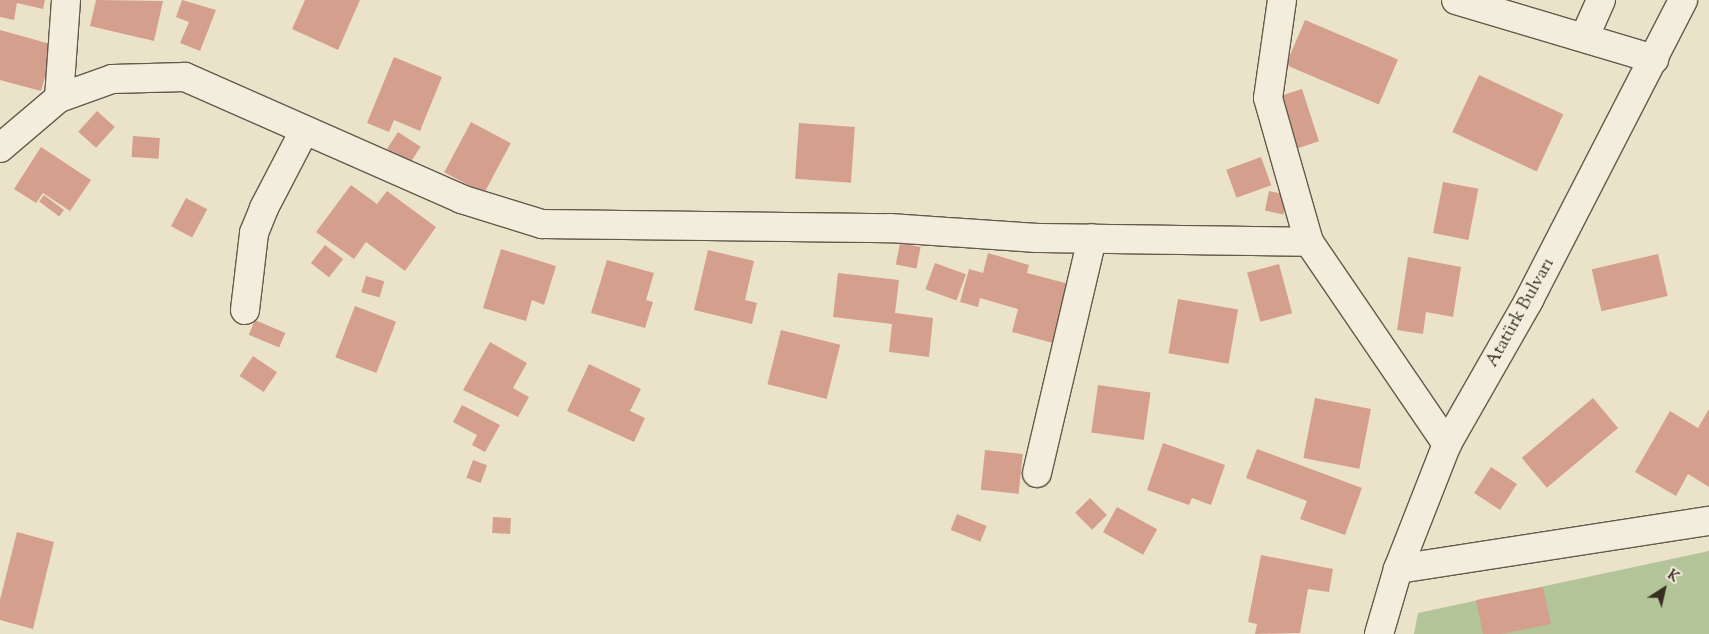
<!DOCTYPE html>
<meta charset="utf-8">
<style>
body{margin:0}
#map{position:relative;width:1709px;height:634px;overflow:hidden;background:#ebe3c9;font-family:"Sorts Mill Goudy",serif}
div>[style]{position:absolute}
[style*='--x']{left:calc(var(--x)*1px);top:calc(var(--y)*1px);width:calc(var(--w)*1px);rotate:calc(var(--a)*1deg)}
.green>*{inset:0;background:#b3c499}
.building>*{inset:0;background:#d4a08d;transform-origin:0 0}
.roads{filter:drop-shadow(1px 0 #645a4b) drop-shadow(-1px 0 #645a4b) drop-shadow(0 1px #645a4b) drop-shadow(0 -1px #645a4b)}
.minor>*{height:28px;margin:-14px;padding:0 14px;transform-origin:14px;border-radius:14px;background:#f2eddc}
.secondary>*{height:28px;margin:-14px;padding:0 14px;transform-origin:14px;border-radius:14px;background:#f2eddc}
span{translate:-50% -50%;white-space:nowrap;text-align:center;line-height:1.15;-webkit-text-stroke:4.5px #f2eddc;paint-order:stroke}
.street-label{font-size:18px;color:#372d21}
.north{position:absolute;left:1639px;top:564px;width:50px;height:50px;-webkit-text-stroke:4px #f2eddc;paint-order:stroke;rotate:35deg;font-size:14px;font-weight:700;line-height:20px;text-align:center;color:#372d21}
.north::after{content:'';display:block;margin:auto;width:18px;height:22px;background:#372d21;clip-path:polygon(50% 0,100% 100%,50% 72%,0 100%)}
</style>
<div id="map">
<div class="green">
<div style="clip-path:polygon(1709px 551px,1709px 634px,1414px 634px,1418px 613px)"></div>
</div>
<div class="building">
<div style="clip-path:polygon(0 0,45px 0,43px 9px,17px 3px,14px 20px,0 17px)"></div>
<div style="clip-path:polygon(96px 0,163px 1px,154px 41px,90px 26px)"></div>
<div style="clip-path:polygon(182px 0,216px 10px,200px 51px,180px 43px,189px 22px,176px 17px)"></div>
<div style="clip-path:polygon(305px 0,360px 0,338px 50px,292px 29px)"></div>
<div style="left:1305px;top:20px;width:101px;height:49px;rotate:23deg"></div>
<div style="clip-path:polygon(0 30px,54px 45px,41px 91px,0 80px)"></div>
<div style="clip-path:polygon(394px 57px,442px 77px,420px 131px,394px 120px,389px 132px,367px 123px)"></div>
<div style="left:1479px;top:75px;width:93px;height:63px;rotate:25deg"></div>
<div style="left:1302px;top:89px;width:55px;height:23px;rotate:72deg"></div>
<div style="left:97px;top:111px;width:24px;height:28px;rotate:42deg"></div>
<div style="left:471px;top:122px;width:45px;height:57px;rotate:28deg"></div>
<div style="left:799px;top:123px;width:56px;height:56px;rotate:4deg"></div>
<div style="left:398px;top:132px;width:27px;height:20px;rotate:33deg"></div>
<div style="left:133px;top:136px;width:27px;height:21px;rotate:4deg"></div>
<div style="clip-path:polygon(41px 147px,91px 180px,70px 211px,43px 193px,36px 203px,14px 189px)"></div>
<div style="left:1261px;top:157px;width:30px;height:37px;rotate:70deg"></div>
<div style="left:1443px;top:182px;width:36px;height:52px;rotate:11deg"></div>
<div style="clip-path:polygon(351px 185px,377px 204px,387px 191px,436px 227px,405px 271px,366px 242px,354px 259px,316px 232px)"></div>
<div style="left:1269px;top:191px;width:19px;height:20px;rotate:12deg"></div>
<div style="left:44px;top:195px;width:25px;height:8px;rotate:37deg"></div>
<div style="left:186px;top:198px;width:24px;height:32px;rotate:28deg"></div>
<div style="left:900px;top:243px;width:21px;height:22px;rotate:11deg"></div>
<div style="left:325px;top:245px;width:23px;height:23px;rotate:38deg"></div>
<div style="clip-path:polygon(501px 249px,556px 266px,544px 305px,532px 300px,526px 321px,483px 308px)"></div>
<div style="clip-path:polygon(708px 250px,754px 261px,745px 300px,757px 303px,752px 324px,694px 310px)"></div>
<div style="clip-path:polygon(988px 253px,1029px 265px,1027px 273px,1069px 284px,1053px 343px,1012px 332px,1018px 309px,980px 298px,978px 307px,960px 302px,969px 269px,983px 273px)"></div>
<div style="left:1658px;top:254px;width:43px;height:68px;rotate:77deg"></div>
<div style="clip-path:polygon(1408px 257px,1461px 267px,1453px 317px,1426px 312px,1423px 334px,1397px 330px)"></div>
<div style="clip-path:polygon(607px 260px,654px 273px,646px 300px,653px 302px,645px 328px,591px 313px)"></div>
<div style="left:935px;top:263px;width:33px;height:28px;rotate:20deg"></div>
<div style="left:1279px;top:264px;width:51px;height:33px;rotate:75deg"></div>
<div style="clip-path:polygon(838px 273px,899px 280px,895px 313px,933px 318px,929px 357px,889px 352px,892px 324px,833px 317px)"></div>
<div style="left:366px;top:276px;width:19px;height:17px;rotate:16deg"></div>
<div style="left:1178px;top:299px;width:61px;height:55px;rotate:10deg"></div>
<div style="left:355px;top:306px;width:44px;height:55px;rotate:21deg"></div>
<div style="left:255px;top:320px;width:33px;height:16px;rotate:23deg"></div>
<div style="left:781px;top:330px;width:61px;height:56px;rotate:14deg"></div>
<div style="clip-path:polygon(490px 342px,527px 363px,513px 388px,529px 397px,518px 417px,463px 390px)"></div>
<div style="left:253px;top:356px;width:29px;height:24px;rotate:34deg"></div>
<div style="clip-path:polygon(589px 364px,641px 389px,630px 411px,645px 418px,634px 442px,567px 411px)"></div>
<div style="left:1098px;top:385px;width:53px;height:48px;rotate:8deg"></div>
<div style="left:1315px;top:398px;width:57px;height:61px;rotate:11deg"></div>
<div style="left:1593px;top:398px;width:39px;height:93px;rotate:50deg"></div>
<div style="clip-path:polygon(462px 405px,500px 425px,485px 452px,472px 445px,477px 435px,453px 422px)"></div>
<div style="clip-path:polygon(1709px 409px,1709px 487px,1688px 474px,1676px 496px,1635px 472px,1670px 411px,1698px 428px)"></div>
<div style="clip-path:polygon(1163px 443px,1225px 465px,1211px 505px,1192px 498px,1189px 505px,1147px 490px)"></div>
<div style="clip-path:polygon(1257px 449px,1362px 488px,1345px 535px,1300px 519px,1307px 501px,1246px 478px)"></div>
<div style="left:985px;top:450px;width:38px;height:40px;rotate:6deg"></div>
<div style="left:473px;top:460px;width:15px;height:19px;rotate:20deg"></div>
<div style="left:1491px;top:467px;width:31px;height:31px;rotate:33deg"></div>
<div style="left:1090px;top:498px;width:24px;height:21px;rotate:45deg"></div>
<div style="left:1117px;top:507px;width:46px;height:29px;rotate:29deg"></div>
<div style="left:957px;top:514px;width:32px;height:17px;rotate:22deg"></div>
<div style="left:493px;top:517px;width:18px;height:16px;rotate:3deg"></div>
<div style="clip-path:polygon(17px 532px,54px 542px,33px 629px,0 620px,0 600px)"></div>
<div style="clip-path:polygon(1261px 555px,1333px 569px,1329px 592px,1308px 589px,1300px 633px,1255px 634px,1257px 624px,1248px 622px)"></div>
<div style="clip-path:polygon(1543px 587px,1551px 624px,1501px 634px,1483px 634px,1476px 600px)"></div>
</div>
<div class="roads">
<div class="minor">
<div style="--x:1282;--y:0;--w:99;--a:98.1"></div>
<div style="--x:1268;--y:98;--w:150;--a:74.1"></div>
<div style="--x:1309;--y:242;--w:245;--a:55.7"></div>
<div style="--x:1456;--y:0;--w:207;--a:16.6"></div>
<div style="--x:1585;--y:36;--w:39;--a:-66"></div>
<div style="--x:59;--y:98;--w:98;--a:-85.9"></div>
<div style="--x:0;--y:148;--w:77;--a:-40.3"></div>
<div style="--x:59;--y:98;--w:56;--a:-19.7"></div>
<div style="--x:112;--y:79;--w:73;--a:-1.6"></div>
<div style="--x:185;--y:77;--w:302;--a:23.8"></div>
<div style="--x:461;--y:199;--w:85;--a:17.2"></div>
<div style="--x:542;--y:224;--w:348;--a:0.7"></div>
<div style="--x:890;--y:228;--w:147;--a:3.9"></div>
<div style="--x:1037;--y:238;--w:272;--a:0.8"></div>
<div style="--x:245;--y:310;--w:78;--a:-83.3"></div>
<div style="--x:254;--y:233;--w:27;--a:-68"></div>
<div style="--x:264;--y:208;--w:87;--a:-62.5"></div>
<div style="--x:1037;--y:473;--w:241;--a:-76.8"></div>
<div style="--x:1398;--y:569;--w:315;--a:-8.8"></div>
</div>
<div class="secondary">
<div style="--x:1379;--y:634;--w:68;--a:-73.7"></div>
<div style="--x:1398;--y:569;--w:134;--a:-68.6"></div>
<div style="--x:1447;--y:444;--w:166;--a:-60.3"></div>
<div style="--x:1529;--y:300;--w:337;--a:-62.8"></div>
</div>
</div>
<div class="street-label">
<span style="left:1521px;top:313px;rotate:-61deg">Atatürk Bulvarı</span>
</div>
<div class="north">K</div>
</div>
